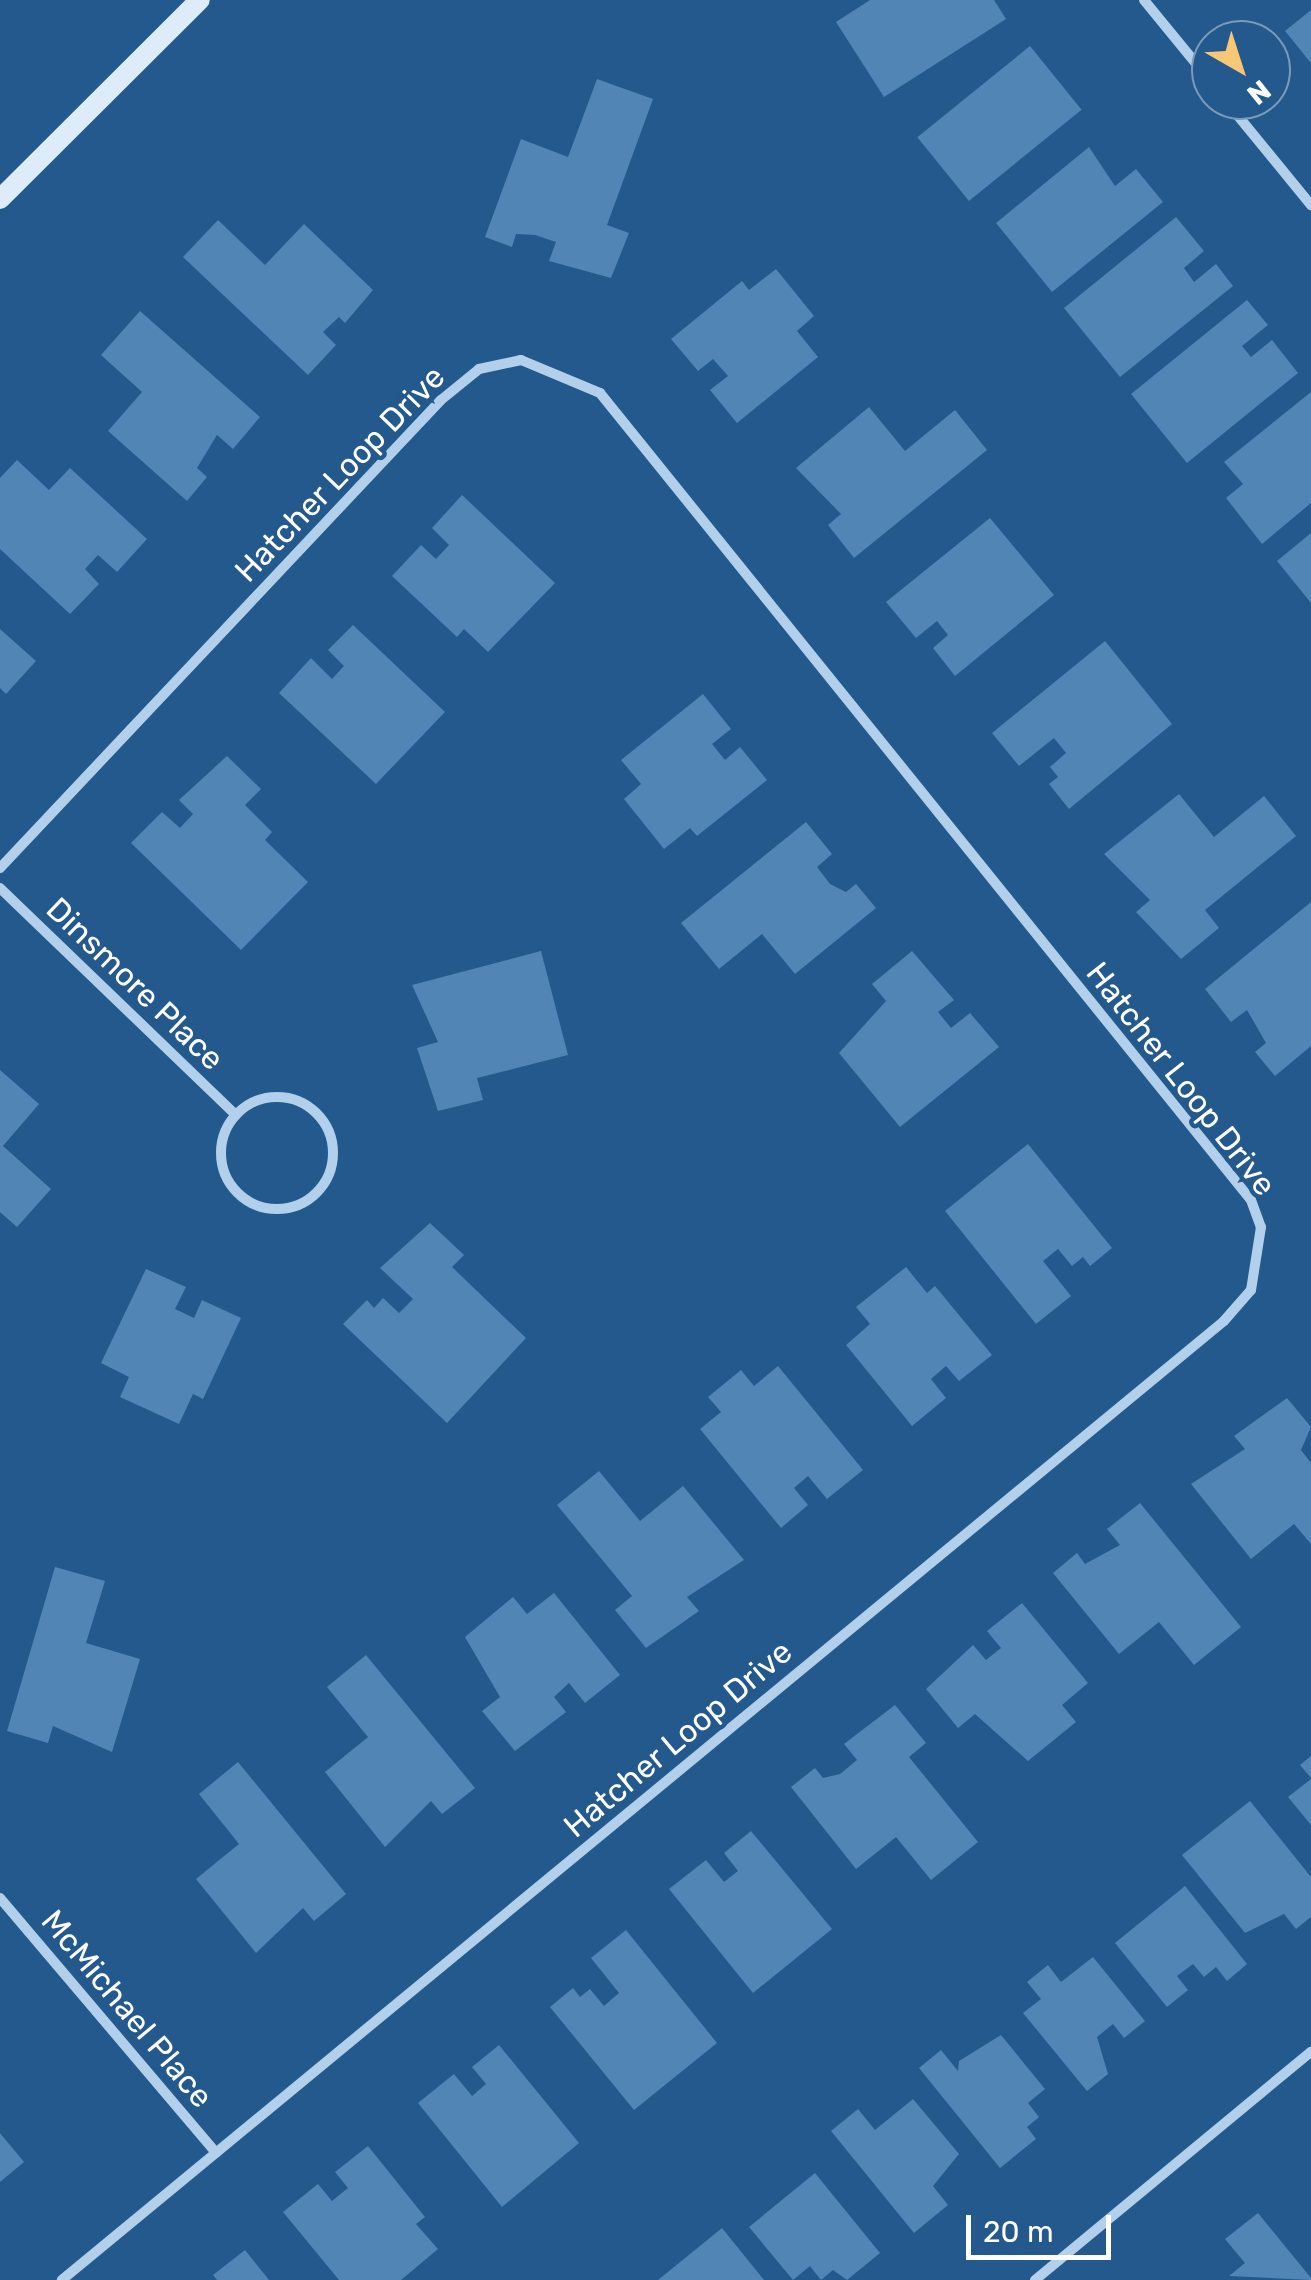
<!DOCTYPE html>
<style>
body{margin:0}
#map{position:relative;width:1311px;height:2280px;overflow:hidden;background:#23598d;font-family:Rubik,sans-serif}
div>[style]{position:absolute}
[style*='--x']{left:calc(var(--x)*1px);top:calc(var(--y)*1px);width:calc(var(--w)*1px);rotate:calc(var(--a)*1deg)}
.building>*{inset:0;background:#5085b6;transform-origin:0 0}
.street>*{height:10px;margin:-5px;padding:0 5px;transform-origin:5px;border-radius:5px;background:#b2d0eb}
.street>.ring{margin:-5px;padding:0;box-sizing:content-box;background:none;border:10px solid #b2d0eb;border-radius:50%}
.secondary>*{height:20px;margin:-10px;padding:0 10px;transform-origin:10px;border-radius:10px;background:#deebf9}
span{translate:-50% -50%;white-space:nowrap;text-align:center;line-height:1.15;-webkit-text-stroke:9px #23598d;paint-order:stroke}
.street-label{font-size:32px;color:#fff}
.north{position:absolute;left:1191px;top:20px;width:100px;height:100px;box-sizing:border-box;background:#23598d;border:2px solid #7b9bbb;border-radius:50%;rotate:141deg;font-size:28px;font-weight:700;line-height:40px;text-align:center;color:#fff}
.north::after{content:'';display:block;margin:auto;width:35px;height:45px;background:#f6c875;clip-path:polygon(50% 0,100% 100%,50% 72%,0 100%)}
.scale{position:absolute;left:966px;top:2215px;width:145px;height:45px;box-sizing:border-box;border:5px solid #fff;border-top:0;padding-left:12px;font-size:30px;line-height:35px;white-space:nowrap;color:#fff;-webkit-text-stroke:8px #23598d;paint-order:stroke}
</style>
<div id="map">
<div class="building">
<div style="clip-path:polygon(870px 0,994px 0,1006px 19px,884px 97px,836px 22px)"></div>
<div style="clip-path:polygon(1311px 10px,1311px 63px,1285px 31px)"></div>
<div style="left:1030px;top:46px;width:82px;height:145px;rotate:51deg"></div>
<div style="clip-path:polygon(597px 79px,653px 99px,607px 225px,629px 233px,611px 278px,549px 261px,556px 242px,535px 235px,516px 234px,512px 247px,485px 237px,521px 139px,568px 157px)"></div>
<div style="clip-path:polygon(1089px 147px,1115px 186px,1136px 169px,1163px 202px,1052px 292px,996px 223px)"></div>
<div style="clip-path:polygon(1176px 217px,1204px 251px,1184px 268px,1194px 282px,1216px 264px,1233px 286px,1120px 377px,1064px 308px)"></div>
<div style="clip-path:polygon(218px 220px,265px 265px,304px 224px,373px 290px,345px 323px,339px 317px,323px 332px,336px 345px,308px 375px,183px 257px)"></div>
<div style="clip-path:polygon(776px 269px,814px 316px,797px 331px,818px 357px,737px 423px,710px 390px,728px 376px,713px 359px,698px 371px,671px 339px,742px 281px,749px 290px)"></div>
<div style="clip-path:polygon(1247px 300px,1268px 325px,1242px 346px,1251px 357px,1272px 340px,1298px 373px,1187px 463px,1131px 394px)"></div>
<div style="clip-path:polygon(140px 311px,260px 417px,233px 449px,217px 435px,197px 468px,207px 477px,187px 501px,108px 431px,142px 392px,101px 355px)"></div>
<div style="clip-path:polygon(1311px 392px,1311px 503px,1262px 544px,1226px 498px,1243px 484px,1224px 462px)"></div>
<div style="clip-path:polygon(869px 407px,905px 451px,955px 410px,987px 450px,854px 558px,828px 525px,841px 514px,796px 468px)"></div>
<div style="clip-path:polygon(17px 460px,49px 490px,70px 468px,147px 539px,117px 572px,98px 555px,85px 569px,99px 584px,70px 614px,0 549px,0 478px)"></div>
<div style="clip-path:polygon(462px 495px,555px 583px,488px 652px,464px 629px,457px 637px,392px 576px,421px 545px,436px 559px,449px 545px,432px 528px)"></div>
<div style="clip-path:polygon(990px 518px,1054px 595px,955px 676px,933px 648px,948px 635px,937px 621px,916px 638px,886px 602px)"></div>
<div style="clip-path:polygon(1311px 533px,1311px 603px,1277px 561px)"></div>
<div style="clip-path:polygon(353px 625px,445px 712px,376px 784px,279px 693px,311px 658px,332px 679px,344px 666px,328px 650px)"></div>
<div style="clip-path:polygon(0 629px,36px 661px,6px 694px,0 688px)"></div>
<div style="clip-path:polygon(1105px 641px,1172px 724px,1069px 809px,1049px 784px,1058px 777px,1050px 767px,1066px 753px,1054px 738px,1019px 766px,992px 733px)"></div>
<div style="clip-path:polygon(703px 694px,731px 729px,712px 744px,725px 760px,740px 747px,767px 780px,697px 836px,690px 828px,664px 849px,624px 799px,641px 784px,621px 760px)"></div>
<div style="clip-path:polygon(227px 756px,261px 789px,245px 805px,272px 832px,265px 840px,308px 882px,241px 950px,131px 843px,162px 812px,180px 828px,193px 814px,179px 800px)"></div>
<div style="clip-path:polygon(1179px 794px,1214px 837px,1264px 796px,1296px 836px,1205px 910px,1219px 928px,1181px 959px,1136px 912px,1150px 900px,1104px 854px)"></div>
<div style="clip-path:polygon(806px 822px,832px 854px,817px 867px,830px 884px,846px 892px,856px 884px,876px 908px,795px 974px,762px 934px,719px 969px,681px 923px)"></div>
<div style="clip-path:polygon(1311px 902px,1311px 1046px,1275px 1076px,1255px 1052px,1266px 1043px,1247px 1010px,1231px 1022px,1205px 989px)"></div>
<div style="clip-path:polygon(541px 951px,568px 1055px,477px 1078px,483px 1100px,438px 1111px,417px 1048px,438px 1042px,412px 985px)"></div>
<div style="clip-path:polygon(912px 951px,954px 1000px,938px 1012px,951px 1028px,970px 1013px,999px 1047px,900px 1127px,839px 1053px,886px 1001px,872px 984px)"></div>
<div style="clip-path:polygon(0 1070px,39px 1104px,3px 1146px,51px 1189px,17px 1227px,0 1212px)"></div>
<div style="clip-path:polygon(1028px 1144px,1112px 1248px,1090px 1266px,1083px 1257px,1072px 1266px,1058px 1249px,1043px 1261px,1071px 1296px,1036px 1324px,945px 1211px)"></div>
<div style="clip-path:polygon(430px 1223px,464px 1255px,452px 1267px,526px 1338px,447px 1423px,343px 1324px,367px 1300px,374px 1308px,383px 1298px,399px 1313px,413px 1299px,380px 1268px)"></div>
<div style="clip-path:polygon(906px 1267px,927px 1293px,935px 1286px,992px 1355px,959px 1381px,946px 1366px,931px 1379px,946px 1398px,912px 1426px,846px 1345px,870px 1324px,856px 1307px)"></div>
<div style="clip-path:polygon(146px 1269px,186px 1287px,175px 1309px,194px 1318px,202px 1300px,241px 1318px,203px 1399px,193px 1394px,179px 1424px,120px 1397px,129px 1377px,101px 1363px)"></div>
<div style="clip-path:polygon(778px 1366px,863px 1470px,827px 1499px,808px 1476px,794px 1488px,808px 1505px,781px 1528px,700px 1429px,721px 1412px,708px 1397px,741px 1370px,754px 1386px)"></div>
<div style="clip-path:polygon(1287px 1398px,1311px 1427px,1301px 1450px,1311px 1463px,1311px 1544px,1294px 1524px,1251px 1559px,1191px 1484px,1245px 1449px,1234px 1436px)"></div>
<div style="clip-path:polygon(599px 1471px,640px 1521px,683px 1486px,744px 1560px,687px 1597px,699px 1611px,646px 1648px,615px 1610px,632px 1596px,557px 1505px)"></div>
<div style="clip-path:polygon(1140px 1503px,1241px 1627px,1194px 1665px,1159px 1622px,1119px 1654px,1053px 1573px,1077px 1553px,1085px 1564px,1120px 1545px,1107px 1529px)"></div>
<div style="clip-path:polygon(55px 1567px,105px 1581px,86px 1643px,140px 1659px,112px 1752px,53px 1726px,48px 1743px,7px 1731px)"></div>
<div style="clip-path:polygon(554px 1593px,620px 1675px,585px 1703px,569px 1683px,554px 1697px,566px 1712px,515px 1751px,482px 1711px,500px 1697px,465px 1637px,513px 1597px,527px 1614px)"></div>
<div style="clip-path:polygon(1022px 1603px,1088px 1683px,1062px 1705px,1076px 1722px,1028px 1761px,975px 1714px,958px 1728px,926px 1689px,973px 1645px,986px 1660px,1001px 1648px,987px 1631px)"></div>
<div style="clip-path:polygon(366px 1655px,475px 1788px,442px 1814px,431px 1801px,385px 1847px,325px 1772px,368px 1737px,327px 1687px)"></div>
<div style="clip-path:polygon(895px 1705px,926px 1743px,909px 1757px,978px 1842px,931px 1880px,896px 1837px,856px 1869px,791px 1787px,815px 1768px,823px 1778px,840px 1774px,857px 1760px,844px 1744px)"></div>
<div style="clip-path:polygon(1311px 1756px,1311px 1778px,1300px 1765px)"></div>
<div style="clip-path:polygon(238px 1762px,346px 1894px,314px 1921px,303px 1908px,256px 1953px,196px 1879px,239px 1844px,199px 1794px)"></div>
<div style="clip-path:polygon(1311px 1779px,1311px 1825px,1288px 1797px)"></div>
<div style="clip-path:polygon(1250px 1801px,1311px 1877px,1311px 1917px,1296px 1929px,1284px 1914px,1245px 1933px,1182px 1855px)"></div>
<div style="clip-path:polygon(751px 1831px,832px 1929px,753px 1993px,669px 1889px,706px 1860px,724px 1882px,738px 1871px,724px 1853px)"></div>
<div style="clip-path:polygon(1185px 1886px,1247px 1964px,1227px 1981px,1216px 1967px,1204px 1977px,1193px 1964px,1177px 1976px,1188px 1990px,1167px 2007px,1115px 1943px)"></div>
<div style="clip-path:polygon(626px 1930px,717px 2043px,634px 2110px,550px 2007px,573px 1988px,580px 1997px,590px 1989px,604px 2006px,619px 1993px,591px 1958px)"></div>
<div style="clip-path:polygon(1093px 1957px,1145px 2021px,1124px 2038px,1113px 2024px,1097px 2037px,1108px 2074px,1087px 2091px,1023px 2013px,1041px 1999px,1027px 1982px,1048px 1965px,1061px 1982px)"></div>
<div style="clip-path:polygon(1001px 2035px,1045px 2089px,1028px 2103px,1039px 2117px,1027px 2127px,1036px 2139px,1000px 2168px,919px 2068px,941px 2050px,958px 2071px,959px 2061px)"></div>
<div style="clip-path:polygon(499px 2045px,579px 2143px,502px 2207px,418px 2103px,454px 2074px,472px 2096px,486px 2084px,472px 2067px)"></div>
<div style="clip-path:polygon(913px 2099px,959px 2154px,933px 2186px,948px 2205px,914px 2233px,831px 2131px,858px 2109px,875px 2130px)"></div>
<div style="clip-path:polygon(0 2133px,24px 2162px,0 2182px)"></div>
<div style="clip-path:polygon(368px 2146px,425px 2217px,416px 2224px,438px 2249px,401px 2280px,339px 2280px,283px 2212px,318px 2184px,332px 2201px,348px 2188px,335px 2172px)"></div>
<div style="clip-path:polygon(815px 2173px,880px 2253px,847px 2280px,833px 2270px,821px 2280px,810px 2266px,793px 2280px,749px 2227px)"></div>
<div style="clip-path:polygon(1258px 2213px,1311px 2278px,1311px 2280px,1229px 2276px,1245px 2263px,1225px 2239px)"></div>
<div style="clip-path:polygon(722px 2228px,764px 2280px,658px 2280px)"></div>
<div style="clip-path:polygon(245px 2250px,269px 2280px,217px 2280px,213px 2275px)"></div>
</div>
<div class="street">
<div style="--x:1144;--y:0;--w:106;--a:50.7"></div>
<div style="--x:1225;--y:100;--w:136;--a:50.7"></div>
<div style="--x:0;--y:868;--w:643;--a:-46.7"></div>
<div style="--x:441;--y:400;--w:49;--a:-39.2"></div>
<div style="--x:479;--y:369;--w:43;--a:-12.1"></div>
<div style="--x:521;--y:360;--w:86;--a:22.7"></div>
<div style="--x:600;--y:393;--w:1037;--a:51.11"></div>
<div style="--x:1251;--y:1200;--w:29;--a:70"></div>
<div style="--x:1261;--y:1227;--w:64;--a:99"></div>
<div style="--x:1251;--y:1290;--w:41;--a:131.1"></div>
<div style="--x:1224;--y:1321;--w:1507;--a:140.47"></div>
<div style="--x:0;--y:888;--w:327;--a:43.9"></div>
<div class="ring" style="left:221px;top:1097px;width:102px;height:102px"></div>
<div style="--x:0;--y:1898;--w:334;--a:49.7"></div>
<div style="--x:1035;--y:2280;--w:358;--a:-39.6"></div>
</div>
<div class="secondary">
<div style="--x:0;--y:199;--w:282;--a:-44.9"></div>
</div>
<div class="street-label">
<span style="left:340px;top:474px;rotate:-46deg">Hatcher Loop Drive</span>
<span style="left:135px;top:984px;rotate:44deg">Dinsmore Place</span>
<span style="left:1181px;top:1079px;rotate:52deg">Hatcher Loop Drive</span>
<span style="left:678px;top:1739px;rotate:-40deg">Hatcher Loop Drive</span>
<span style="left:127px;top:2009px;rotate:50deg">McMichael Place</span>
</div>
<div class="north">N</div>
<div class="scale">20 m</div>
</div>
